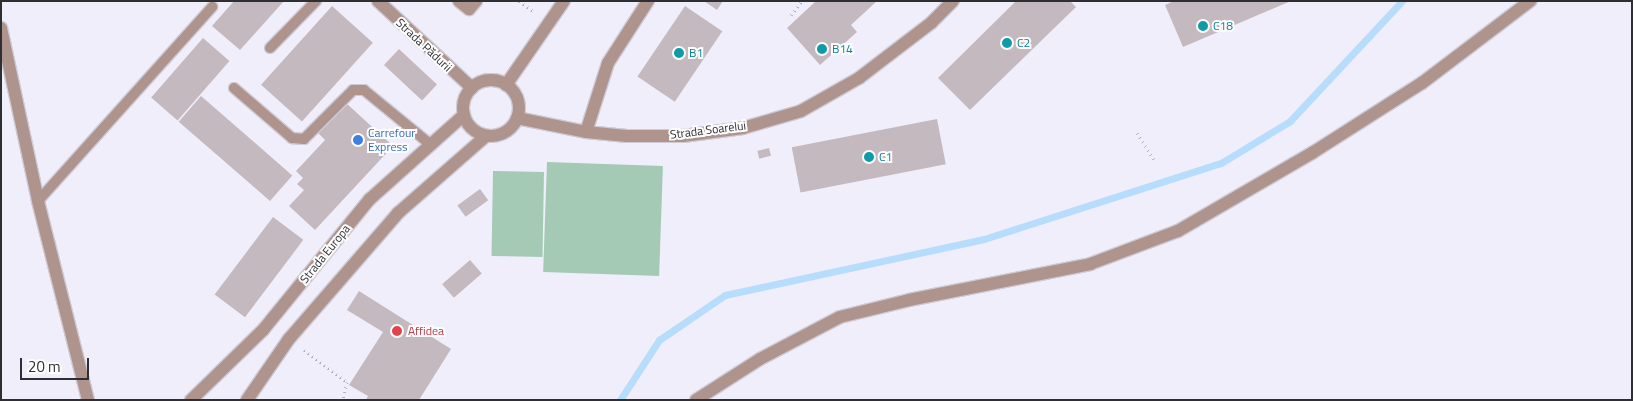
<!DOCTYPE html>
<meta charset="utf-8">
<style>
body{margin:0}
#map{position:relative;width:1633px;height:401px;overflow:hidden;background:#f1eefb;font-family:"Titillium Web",sans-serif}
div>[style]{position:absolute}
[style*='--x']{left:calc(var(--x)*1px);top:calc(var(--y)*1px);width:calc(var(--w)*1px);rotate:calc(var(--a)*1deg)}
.green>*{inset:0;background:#a4cab5;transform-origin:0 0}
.stream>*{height:7px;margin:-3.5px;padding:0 3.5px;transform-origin:3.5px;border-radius:3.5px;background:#b7ddfc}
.building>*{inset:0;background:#c5b9c0;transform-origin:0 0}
.path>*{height:3px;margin-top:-1.5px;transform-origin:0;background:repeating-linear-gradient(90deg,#b2b0ba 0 1px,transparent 0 5px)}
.roads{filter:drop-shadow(1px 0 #cecbd7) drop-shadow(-1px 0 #cecbd7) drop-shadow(0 1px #cecbd7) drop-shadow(0 -1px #cecbd7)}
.service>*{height:10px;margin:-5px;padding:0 5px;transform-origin:5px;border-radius:5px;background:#ae948c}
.minor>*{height:12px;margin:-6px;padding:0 6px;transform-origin:6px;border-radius:6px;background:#ae948c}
.tertiary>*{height:12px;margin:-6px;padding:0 6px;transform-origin:6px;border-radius:6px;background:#ae948c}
.tertiary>.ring{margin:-6px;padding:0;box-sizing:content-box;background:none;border:12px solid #ae948c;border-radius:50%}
.dots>*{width:14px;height:14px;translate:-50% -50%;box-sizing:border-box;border:2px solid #fdfdfd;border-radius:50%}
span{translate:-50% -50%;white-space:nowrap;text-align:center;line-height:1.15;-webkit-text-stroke:4px #fdfdfd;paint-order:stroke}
.culture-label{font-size:12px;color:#0d838f}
.left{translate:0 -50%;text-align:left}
.street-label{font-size:12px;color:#2f2e33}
.shop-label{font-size:12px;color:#366cbe}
.health-label{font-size:12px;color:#be3a42}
.frame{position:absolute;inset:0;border:2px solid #2f2e33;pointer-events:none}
.scale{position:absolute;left:20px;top:358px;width:69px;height:22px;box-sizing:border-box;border:2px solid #2f2e33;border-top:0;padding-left:6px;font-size:15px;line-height:18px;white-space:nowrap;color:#2f2e33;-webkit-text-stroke:4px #fdfdfd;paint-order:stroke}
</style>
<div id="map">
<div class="green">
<div style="left:547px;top:162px;width:116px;height:110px;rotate:2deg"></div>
<div style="left:493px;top:171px;width:51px;height:85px;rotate:1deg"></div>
</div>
<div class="stream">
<div style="--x:620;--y:400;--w:72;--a:-57"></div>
<div style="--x:659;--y:340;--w:80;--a:-34.3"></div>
<div style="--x:725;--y:295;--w:265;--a:-12.2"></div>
<div style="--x:984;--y:239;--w:249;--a:-17.8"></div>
<div style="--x:1221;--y:163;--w:81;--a:-31.3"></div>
<div style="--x:1290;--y:121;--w:164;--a:-47"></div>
</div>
<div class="building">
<div style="clip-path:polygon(234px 1px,284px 1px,240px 50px,212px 26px)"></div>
<div style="clip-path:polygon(704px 1px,723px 1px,717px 10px)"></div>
<div style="clip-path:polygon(816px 1px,877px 1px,851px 25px,857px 32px,820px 65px,787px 28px)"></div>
<div style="clip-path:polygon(1016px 1px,1070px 1px,1076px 7px,970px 110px,938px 78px)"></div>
<div style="clip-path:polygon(1174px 1px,1291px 1px,1183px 47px,1165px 5px)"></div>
<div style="left:332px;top:6px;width:55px;height:106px;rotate:42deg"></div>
<div style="left:685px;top:6px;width:45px;height:85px;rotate:34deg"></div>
<div style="left:203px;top:38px;width:35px;height:79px;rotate:41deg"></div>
<div style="left:399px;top:49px;width:52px;height:22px;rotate:43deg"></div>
<div style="left:201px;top:96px;width:121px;height:34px;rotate:41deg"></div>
<div style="clip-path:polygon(345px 102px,393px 146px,315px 230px,289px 206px,304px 190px,297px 184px,303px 178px,296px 171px,325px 140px,317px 132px)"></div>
<div style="left:937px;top:119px;width:46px;height:148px;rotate:79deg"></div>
<div style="left:769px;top:148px;width:8px;height:12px;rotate:76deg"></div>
<div style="left:480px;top:189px;width:14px;height:28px;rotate:54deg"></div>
<div style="left:273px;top:217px;width:38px;height:97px;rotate:37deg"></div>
<div style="left:470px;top:260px;width:18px;height:37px;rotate:49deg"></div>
<div style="clip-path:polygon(359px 291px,451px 349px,419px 400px,366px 400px,368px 396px,349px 385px,383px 332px,347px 310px)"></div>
</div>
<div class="path">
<div style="--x:519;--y:1;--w:19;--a:35"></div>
<div style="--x:791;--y:15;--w:18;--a:-52"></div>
<div style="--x:1137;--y:133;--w:33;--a:57"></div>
<div style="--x:304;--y:350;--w:54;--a:36.7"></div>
<div style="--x:347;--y:382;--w:18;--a:103"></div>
</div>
<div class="roads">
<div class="service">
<div style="--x:270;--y:48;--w:66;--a:-45.6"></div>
<div style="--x:234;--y:88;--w:77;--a:40.8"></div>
<div style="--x:292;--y:138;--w:12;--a:5"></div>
<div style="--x:304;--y:139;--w:69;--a:-45"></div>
<div style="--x:353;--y:90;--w:11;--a:0"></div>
<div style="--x:364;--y:90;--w:85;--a:39.3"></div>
<div style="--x:38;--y:201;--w:261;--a:-48.1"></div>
</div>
<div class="minor">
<div style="--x:378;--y:1;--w:128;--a:42.8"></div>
<div style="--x:459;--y:1;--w:13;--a:39"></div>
<div style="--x:469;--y:9;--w:11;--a:-49"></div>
<div style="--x:1;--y:28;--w:177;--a:77.9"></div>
<div style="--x:38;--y:201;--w:205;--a:75.9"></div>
<div style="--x:517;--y:118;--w:70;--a:11.5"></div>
<div style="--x:586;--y:132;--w:41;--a:5.6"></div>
<div style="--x:627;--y:136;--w:56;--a:0"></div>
<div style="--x:683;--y:136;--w:61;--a:-7.6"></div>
<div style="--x:743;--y:128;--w:60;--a:-16.3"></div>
<div style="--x:801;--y:111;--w:67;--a:-29.6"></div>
<div style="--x:859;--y:78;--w:91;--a:-37.4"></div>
<div style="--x:931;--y:23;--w:31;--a:-45"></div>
<div style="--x:586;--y:132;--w:72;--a:-72.3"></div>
<div style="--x:608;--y:63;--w:74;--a:-57.2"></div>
<div style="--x:696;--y:400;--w:76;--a:-32.6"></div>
<div style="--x:760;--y:359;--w:90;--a:-27.7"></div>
<div style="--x:840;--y:317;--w:71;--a:-13.8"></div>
<div style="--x:909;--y:300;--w:185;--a:-11.2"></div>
<div style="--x:1090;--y:264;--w:94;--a:-20.6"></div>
<div style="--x:1178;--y:231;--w:155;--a:-30.2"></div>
<div style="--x:1312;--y:153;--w:130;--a:-32.5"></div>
<div style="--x:1422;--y:83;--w:136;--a:-37.2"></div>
</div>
<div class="tertiary">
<div class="ring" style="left:463px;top:80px;width:44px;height:44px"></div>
<div style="--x:506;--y:85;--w:102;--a:-55.4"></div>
<div style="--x:191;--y:400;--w:100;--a:-44.2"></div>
<div style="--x:263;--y:330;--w:169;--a:-50.8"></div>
<div style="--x:370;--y:199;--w:126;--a:-41.8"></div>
<div style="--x:247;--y:400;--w:74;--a:-55.5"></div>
<div style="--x:289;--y:339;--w:167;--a:-49.1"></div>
<div style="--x:398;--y:213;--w:117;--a:-41.2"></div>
</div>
</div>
<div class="dots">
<div style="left:1203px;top:26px;background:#0f9aa8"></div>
<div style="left:1007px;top:43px;background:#0f9aa8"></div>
<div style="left:822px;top:49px;background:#0f9aa8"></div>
<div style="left:679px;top:53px;background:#0f9aa8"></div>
<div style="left:358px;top:140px;background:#3f7fe0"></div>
<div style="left:869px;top:157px;background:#0f9aa8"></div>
<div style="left:397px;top:331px;background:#e0444e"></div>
</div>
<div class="culture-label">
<span class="left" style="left:1213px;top:26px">C18</span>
<span class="left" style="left:1017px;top:43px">C2</span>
<span class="left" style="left:832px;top:49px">B14</span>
<span class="left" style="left:689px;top:53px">B1</span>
<span class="left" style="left:879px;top:157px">C1</span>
</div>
<div class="street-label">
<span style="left:424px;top:45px;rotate:43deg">Strada Pădurii</span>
<span style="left:708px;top:130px;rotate:-7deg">Strada Soarelui</span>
<span style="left:325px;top:254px;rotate:-51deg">Strada Europa</span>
</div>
<div class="shop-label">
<span class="left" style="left:368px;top:140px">Carrefour<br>Express</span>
</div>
<div class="health-label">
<span class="left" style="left:408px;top:331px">Affidea</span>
</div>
<div class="frame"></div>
<div class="scale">20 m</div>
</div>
